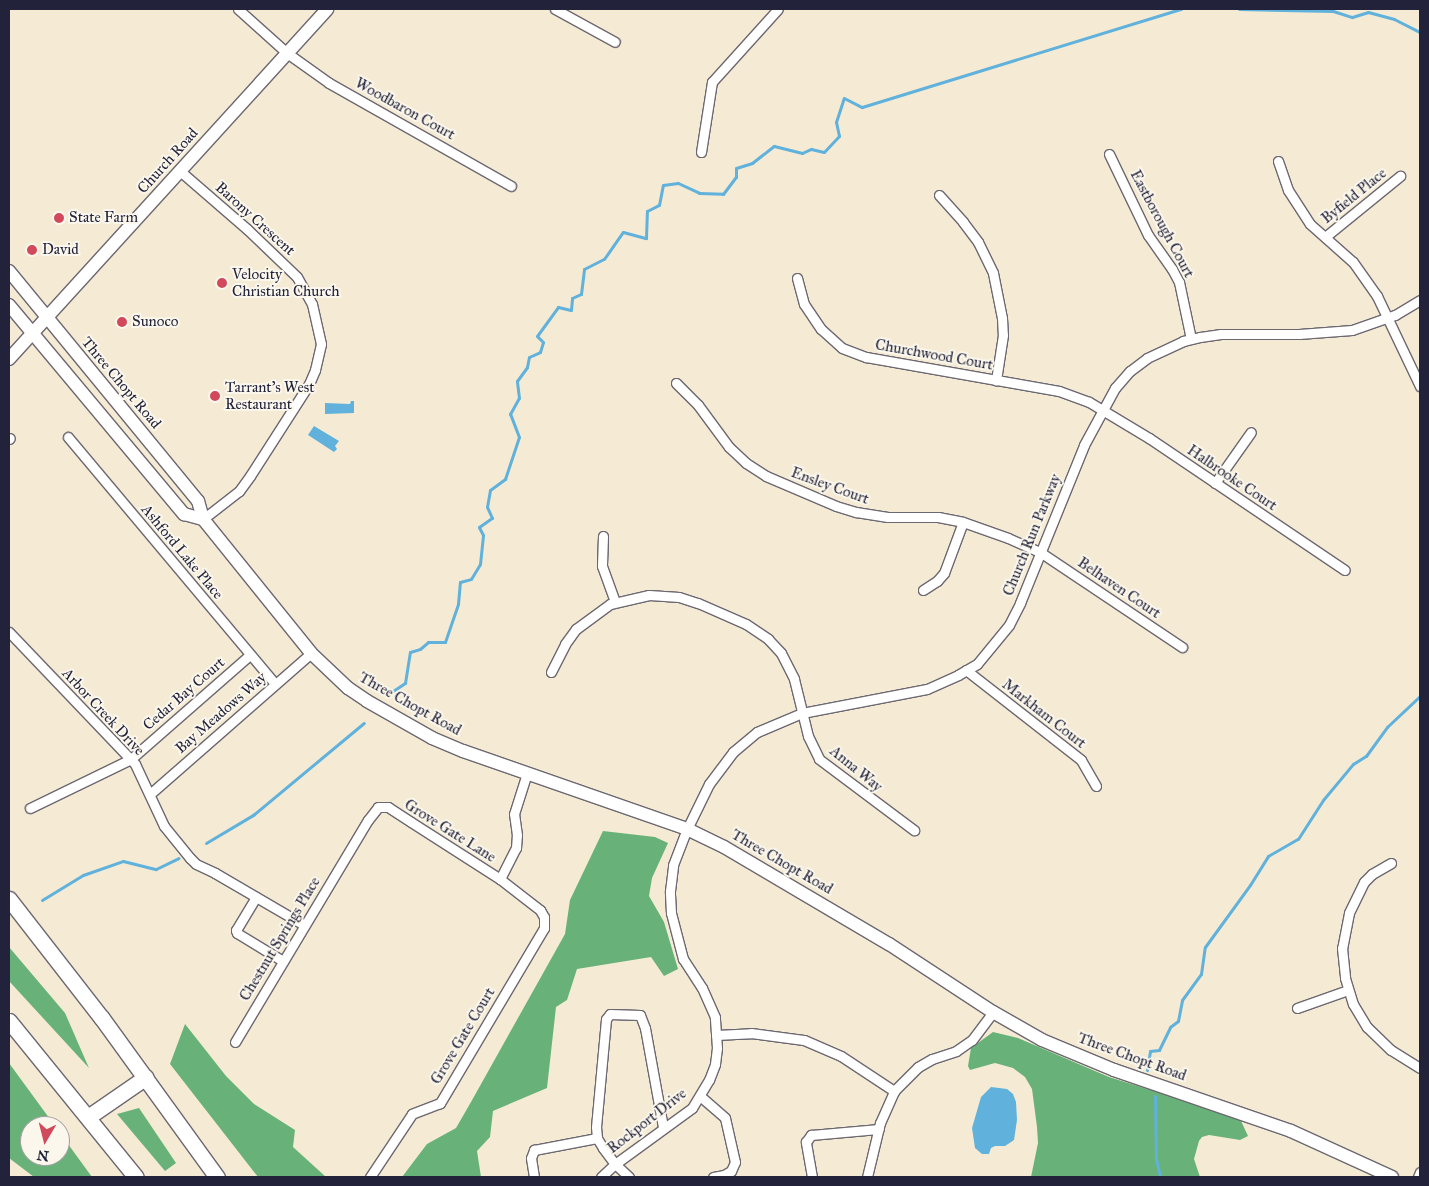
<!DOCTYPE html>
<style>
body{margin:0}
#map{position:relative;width:1429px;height:1186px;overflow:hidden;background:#f5ebd5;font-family:"IM FELL Great Primer",serif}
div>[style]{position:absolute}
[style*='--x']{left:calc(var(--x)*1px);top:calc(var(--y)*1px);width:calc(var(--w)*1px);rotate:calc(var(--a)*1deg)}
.forest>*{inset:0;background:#68b279}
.water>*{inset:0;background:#60b1db}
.stream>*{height:3px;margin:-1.5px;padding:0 1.5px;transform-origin:1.5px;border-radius:1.5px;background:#60b1db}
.roads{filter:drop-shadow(1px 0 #6c6871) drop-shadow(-1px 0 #6c6871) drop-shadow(0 1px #6c6871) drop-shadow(0 -1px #6c6871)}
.minor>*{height:9px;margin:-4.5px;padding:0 4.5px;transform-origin:4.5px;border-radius:4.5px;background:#fff}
.secondary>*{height:12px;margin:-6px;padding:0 6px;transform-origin:6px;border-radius:6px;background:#fff}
.motorway>*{height:15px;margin:-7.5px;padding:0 7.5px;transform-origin:7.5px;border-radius:7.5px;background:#fff}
.dots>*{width:14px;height:14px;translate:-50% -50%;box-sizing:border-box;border:2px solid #fbf7ec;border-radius:50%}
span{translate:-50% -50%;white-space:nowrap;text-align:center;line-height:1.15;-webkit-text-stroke:4px #fbf7ec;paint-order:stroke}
.street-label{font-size:15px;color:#22223b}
.poi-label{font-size:15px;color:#22223b}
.left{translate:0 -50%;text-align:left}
.frame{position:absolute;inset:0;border:10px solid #22223b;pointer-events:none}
.north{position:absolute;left:20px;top:1116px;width:50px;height:50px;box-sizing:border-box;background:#fbf7ec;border:1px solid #a4a2a5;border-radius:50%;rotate:188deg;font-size:14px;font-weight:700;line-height:20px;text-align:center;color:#22223b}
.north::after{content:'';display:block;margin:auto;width:18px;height:22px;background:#d1495b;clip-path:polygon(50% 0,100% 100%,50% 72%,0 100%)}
</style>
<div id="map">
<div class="forest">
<div style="clip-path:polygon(603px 831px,655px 837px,668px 843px,652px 878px,649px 896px,664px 922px,678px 969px,664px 976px,651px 957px,577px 969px,567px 1000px,556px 1007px,547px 1088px,493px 1111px,490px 1137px,477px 1151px,481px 1177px,402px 1177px,427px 1144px,456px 1128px,471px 1102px,565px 934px,570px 900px)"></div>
<div style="clip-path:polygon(9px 947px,65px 1013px,89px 1068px,9px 981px)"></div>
<div style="clip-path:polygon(185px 1024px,226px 1076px,254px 1104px,295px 1130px,293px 1147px,326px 1177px,258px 1177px,170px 1064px)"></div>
<div style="clip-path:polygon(993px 1032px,1018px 1038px,1109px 1077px,1230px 1115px,1241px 1121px,1248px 1136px,1240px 1140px,1209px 1135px,1202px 1137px,1199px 1141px,1194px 1159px,1200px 1177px,1031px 1177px,1038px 1143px,1037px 1127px,1032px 1089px,1025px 1077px,1013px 1068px,995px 1063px,970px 1070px,968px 1066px,971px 1048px)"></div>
<div style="clip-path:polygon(9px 1063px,55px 1126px,30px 1126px,30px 1156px,60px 1156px,60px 1133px,92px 1177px,34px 1177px,9px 1158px)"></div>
<div style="clip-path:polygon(139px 1108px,176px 1163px,165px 1171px,117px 1114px)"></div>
</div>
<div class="water">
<div style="clip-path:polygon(351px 401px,354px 401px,354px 413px,325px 414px,325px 403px,350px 404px)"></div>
<div style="clip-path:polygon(314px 426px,339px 441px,335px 446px,337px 449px,334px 452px,308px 435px)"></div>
<div style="clip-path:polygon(991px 1087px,1007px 1089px,1013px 1094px,1016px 1102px,1017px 1120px,1014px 1140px,1005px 1146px,995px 1146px,991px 1148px,989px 1154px,982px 1154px,975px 1148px,972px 1128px,981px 1097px)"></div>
</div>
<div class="stream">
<div style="--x:1239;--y:9;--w:94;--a:1.2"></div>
<div style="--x:1333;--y:11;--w:20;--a:18"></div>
<div style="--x:1352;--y:17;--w:17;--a:-17"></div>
<div style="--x:1368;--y:12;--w:27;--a:15"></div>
<div style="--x:1394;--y:19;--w:29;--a:27"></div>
<div style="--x:387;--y:695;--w:22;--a:-34"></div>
<div style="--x:405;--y:683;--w:31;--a:-81"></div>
<div style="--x:410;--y:652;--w:10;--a:-17"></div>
<div style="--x:420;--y:649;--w:11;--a:-41"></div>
<div style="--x:428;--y:642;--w:17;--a:0"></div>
<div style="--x:445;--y:642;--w:40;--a:-71.1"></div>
<div style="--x:458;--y:604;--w:22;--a:-85"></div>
<div style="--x:460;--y:582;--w:11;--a:-15"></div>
<div style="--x:471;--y:579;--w:17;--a:-59"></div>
<div style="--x:480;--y:564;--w:29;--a:-84"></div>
<div style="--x:483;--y:535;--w:9;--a:-117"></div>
<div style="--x:479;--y:527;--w:16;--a:-35"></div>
<div style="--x:492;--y:518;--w:12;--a:-114"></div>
<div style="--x:487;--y:507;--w:17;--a:-80"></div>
<div style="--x:490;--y:490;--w:19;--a:-36"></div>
<div style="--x:505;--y:479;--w:44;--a:-71.6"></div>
<div style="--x:519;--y:437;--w:25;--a:-111"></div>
<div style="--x:510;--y:414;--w:18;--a:-61"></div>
<div style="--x:519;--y:398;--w:17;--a:-97"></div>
<div style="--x:517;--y:381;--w:17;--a:-54"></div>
<div style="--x:527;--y:367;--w:10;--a:-79"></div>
<div style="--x:529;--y:357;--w:12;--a:-24"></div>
<div style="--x:540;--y:352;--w:10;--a:-73"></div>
<div style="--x:543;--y:342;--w:8;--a:-135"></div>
<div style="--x:537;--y:336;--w:36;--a:-54"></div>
<div style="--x:558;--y:307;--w:13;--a:13"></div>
<div style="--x:571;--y:310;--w:12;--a:-85"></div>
<div style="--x:572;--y:298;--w:10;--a:-24"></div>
<div style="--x:581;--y:294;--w:25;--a:-83"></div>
<div style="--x:584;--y:269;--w:22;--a:-27"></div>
<div style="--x:604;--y:259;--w:33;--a:-55"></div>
<div style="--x:623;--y:232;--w:24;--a:15"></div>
<div style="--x:646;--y:238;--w:27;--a:-88"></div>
<div style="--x:647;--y:211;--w:13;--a:-27"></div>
<div style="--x:659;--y:205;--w:20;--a:-79"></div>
<div style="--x:663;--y:185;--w:15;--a:-8"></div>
<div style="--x:678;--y:183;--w:23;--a:25"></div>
<div style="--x:699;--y:193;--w:24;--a:2"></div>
<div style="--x:723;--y:194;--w:21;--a:-53"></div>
<div style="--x:736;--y:177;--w:9;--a:-90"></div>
<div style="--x:736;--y:168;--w:17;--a:-17"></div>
<div style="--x:752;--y:163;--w:28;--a:-38"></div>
<div style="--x:774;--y:146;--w:29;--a:14"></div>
<div style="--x:802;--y:153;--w:10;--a:-24"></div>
<div style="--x:811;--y:149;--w:13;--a:13"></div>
<div style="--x:824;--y:152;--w:22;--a:-47"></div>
<div style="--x:839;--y:136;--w:14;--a:-102"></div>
<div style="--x:836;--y:122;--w:25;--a:-72"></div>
<div style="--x:844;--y:98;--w:20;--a:27"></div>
<div style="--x:862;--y:107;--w:334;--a:-17.1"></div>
<div style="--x:206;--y:843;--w:55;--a:-30.8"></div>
<div style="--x:253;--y:815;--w:144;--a:-39.7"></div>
<div style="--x:42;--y:900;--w:48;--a:-31.4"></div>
<div style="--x:83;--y:875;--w:42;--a:-19.3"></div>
<div style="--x:123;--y:861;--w:34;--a:14"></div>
<div style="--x:156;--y:869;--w:25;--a:-26"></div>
<div style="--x:1147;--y:1070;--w:19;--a:-81"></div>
<div style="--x:1150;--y:1051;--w:9;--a:-6"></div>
<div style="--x:1159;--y:1050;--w:25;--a:-64"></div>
<div style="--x:1170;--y:1027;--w:10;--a:-37"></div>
<div style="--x:1178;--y:1021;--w:21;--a:-79"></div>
<div style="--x:1182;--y:1000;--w:32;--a:-54"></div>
<div style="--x:1201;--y:974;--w:27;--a:-82"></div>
<div style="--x:1205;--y:947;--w:77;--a:-54"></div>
<div style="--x:1250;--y:885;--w:34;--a:-58"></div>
<div style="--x:1268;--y:856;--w:34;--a:-30"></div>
<div style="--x:1298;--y:839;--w:46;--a:-57.3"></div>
<div style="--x:1323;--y:800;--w:47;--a:-50.2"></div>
<div style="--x:1353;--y:764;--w:15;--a:-32"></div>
<div style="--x:1366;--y:756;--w:36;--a:-54"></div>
<div style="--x:1387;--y:727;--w:45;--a:-43.2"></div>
<div style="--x:1155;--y:1096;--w:63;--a:89.1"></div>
<div style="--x:1156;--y:1159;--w:18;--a:77"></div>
</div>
<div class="roads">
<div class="minor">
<div style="--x:238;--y:9;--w:66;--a:41.9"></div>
<div style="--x:287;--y:53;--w:52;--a:35.5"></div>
<div style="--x:329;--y:83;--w:209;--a:29.5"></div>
<div style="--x:555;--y:9;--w:68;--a:28.8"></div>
<div style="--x:701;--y:152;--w:71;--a:-81.1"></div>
<div style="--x:712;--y:82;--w:98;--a:-47.9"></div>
<div style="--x:1109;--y:154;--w:90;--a:64.3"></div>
<div style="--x:1148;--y:235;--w:42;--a:54.8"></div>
<div style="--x:1172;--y:269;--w:15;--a:62"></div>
<div style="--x:1179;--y:282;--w:58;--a:78.1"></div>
<div style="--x:1278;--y:161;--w:31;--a:71"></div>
<div style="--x:1288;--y:190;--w:40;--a:57.1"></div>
<div style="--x:1310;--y:224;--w:57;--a:41.5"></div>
<div style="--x:1353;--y:262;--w:42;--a:54.8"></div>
<div style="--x:1377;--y:296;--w:100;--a:64.5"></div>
<div style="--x:180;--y:171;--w:89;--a:40.9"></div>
<div style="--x:247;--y:229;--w:69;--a:43.8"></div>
<div style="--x:297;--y:277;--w:31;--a:61"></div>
<div style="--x:312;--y:304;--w:41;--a:77.3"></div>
<div style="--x:321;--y:344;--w:27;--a:103"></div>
<div style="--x:315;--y:370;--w:15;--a:113"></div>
<div style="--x:309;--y:384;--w:109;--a:122.7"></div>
<div style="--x:250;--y:476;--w:19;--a:126"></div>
<div style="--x:239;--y:491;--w:46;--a:142.1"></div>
<div style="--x:939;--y:195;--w:36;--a:48"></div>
<div style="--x:963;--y:222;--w:25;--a:53"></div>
<div style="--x:978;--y:242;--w:34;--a:64"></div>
<div style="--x:993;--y:273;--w:46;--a:78.7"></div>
<div style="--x:1002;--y:318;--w:17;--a:87"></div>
<div style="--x:1003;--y:335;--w:46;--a:98.8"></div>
<div style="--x:1325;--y:237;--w:97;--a:-39.1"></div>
<div style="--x:797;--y:278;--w:27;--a:75"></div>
<div style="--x:804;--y:304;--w:30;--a:56"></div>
<div style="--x:821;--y:329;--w:28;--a:42"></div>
<div style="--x:842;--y:348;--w:26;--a:21"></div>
<div style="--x:866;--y:357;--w:196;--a:10"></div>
<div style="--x:1059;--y:391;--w:32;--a:20"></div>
<div style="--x:1089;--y:402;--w:70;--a:31"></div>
<div style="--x:1149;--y:438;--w:236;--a:34"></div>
<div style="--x:676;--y:383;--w:31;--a:45"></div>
<div style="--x:698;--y:405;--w:52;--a:53.6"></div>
<div style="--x:729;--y:447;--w:23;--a:43"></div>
<div style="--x:746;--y:463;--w:24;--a:33"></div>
<div style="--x:766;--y:476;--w:76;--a:23.2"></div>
<div style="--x:836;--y:506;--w:21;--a:17"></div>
<div style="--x:856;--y:512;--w:32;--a:9"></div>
<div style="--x:888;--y:517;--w:50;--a:0"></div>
<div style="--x:938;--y:517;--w:25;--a:11"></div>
<div style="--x:963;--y:522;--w:48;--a:19.6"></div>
<div style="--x:1008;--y:538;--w:35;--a:24"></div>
<div style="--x:1040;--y:552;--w:171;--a:33.8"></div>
<div style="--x:68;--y:437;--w:322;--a:50"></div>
<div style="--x:9;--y:439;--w:1;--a:-45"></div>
<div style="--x:1215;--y:483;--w:62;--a:-54.8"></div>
<div style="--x:603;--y:536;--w:30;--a:92"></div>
<div style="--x:602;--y:566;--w:38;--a:70"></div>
<div style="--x:923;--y:590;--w:17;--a:-33"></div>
<div style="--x:937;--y:581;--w:11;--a:-49"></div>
<div style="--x:944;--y:573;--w:54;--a:-69.6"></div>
<div style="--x:9;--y:632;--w:182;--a:46.3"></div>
<div style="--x:135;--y:764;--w:68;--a:64.9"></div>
<div style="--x:164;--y:826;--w:41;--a:50.9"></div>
<div style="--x:190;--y:858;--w:8;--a:45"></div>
<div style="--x:196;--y:864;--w:21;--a:25"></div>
<div style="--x:215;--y:873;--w:103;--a:30.3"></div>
<div style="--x:966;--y:670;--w:146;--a:38"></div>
<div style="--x:1081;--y:760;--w:30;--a:60"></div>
<div style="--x:551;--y:672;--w:31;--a:-63"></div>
<div style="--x:565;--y:644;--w:19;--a:-54"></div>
<div style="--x:576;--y:629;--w:42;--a:-36.3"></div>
<div style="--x:610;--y:604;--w:40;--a:-13"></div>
<div style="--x:649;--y:595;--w:30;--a:4"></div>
<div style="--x:679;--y:597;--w:20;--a:18"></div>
<div style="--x:698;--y:603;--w:52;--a:23.6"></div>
<div style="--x:746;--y:624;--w:27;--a:34"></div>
<div style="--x:768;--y:639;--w:19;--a:47"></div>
<div style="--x:781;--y:653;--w:29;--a:63"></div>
<div style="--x:794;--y:679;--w:59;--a:76.2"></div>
<div style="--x:808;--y:736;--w:25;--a:64"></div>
<div style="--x:819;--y:759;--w:119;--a:36.8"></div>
<div style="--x:150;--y:794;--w:214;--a:-41.2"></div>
<div style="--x:30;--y:808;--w:112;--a:-25.9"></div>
<div style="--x:131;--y:759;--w:158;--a:-41.2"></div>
<div style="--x:1391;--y:863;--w:22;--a:150"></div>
<div style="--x:1372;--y:874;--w:11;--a:135"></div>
<div style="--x:1364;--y:882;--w:34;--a:116"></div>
<div style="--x:1349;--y:913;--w:36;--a:101"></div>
<div style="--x:1342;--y:948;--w:30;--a:84"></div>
<div style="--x:1345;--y:978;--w:27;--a:73"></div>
<div style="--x:1353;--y:1004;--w:27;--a:59"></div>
<div style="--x:1367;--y:1027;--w:33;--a:44"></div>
<div style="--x:1391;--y:1050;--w:34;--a:32"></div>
<div style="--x:500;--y:879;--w:35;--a:-63"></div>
<div style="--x:516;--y:848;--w:13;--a:-86"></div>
<div style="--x:517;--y:835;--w:21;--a:-98"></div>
<div style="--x:514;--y:814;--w:43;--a:-72.4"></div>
<div style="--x:256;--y:897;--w:39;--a:121"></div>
<div style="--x:236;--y:930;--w:3;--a:72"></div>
<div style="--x:237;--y:933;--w:54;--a:31.3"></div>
<div style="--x:1297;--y:1008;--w:54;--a:-19.4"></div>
<div style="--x:716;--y:1035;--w:35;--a:-3"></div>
<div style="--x:751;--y:1033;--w:53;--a:7.5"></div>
<div style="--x:804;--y:1040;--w:40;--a:23.4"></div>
<div style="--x:841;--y:1056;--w:64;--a:33.4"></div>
<div style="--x:235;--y:1042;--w:259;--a:-59.1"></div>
<div style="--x:368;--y:820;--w:16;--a:-52"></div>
<div style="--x:378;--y:807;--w:10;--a:0"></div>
<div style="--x:388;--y:807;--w:27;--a:33"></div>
<div style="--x:411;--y:822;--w:106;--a:32.6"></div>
<div style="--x:500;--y:879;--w:51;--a:37.8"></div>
<div style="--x:540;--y:910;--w:8;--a:60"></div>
<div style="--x:544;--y:917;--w:11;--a:90"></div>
<div style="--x:544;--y:928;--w:204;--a:120.7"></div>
<div style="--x:440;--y:1103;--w:30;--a:159"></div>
<div style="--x:412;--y:1114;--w:76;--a:123.7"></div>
<div style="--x:700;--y:1096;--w:33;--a:41"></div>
<div style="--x:725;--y:1118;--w:45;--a:77.2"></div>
<div style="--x:735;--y:1162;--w:10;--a:114"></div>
<div style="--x:731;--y:1171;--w:8;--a:150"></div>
<div style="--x:724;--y:1175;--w:11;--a:170"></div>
<div style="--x:534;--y:1177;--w:19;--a:-99"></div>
<div style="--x:531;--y:1158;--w:9;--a:-69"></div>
<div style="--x:534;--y:1150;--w:64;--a:-10.8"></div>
<div style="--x:601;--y:1177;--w:19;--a:-43"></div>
<div style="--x:615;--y:1164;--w:95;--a:-36"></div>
<div style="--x:692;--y:1108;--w:33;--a:-59"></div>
<div style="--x:709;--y:1080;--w:17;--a:-69"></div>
<div style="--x:715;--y:1064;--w:16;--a:-83"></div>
<div style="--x:717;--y:1048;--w:31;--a:-94"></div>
<div style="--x:715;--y:1017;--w:32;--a:-114"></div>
<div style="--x:702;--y:988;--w:35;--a:-123"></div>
<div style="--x:683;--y:959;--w:48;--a:-104.6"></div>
<div style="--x:671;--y:913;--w:22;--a:-93"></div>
<div style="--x:670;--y:891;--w:26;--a:-83"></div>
<div style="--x:673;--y:865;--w:39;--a:-69"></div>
<div style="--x:687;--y:829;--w:50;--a:-63.9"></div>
<div style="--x:709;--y:784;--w:40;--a:-53"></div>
<div style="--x:733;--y:752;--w:31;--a:-40"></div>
<div style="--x:757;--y:732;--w:49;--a:-22.9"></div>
<div style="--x:802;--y:713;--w:127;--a:-10.9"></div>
<div style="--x:927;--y:689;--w:34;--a:-24"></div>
<div style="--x:958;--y:675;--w:22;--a:-30"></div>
<div style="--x:977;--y:664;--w:50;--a:-50.6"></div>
<div style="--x:1009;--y:625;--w:25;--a:-63"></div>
<div style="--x:1020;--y:603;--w:170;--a:-67.9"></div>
<div style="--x:1084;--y:445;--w:65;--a:-61.5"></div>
<div style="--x:1115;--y:388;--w:23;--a:-49"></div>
<div style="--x:1130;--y:371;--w:21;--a:-37"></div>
<div style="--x:1147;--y:358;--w:40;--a:-25"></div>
<div style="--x:1183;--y:341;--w:17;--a:-13"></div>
<div style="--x:1200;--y:337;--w:21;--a:-8"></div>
<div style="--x:1221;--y:334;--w:78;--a:0"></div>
<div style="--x:1299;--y:334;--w:53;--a:-4.3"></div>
<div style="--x:1352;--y:330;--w:46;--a:-19.2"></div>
<div style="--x:1395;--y:315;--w:29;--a:-31"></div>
<div style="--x:629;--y:1177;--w:19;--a:-137"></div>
<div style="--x:615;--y:1164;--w:20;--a:-127"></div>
<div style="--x:603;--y:1148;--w:12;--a:-121"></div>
<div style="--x:597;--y:1138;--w:11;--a:-95"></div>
<div style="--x:596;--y:1127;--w:108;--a:-84.7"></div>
<div style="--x:606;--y:1019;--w:6;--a:-51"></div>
<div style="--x:610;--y:1014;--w:30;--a:2"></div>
<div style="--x:640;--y:1015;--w:14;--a:69"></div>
<div style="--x:645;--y:1028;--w:101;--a:79.7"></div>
<div style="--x:812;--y:1177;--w:36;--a:-100"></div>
<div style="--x:806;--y:1142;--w:9;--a:-54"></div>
<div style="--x:811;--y:1135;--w:68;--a:-5"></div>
<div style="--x:867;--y:1177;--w:56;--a:-76.5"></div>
<div style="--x:880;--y:1123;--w:35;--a:-66"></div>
<div style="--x:894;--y:1091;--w:34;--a:-45"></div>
<div style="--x:918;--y:1067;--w:16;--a:-30"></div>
<div style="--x:932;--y:1059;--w:25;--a:-18"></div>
<div style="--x:956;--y:1051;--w:19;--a:-35"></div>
<div style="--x:972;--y:1040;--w:35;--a:-53"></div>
<div style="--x:1418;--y:1177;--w:5;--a:-68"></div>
</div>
<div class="secondary">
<div style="--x:9;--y:271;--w:298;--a:50.6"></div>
<div style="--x:198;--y:501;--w:19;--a:74"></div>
<div style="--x:203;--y:519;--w:172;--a:51.1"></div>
<div style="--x:311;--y:653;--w:51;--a:43.4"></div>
<div style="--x:348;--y:688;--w:23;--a:34"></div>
<div style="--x:367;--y:701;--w:75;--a:29.6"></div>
<div style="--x:432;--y:738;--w:34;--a:23"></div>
<div style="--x:463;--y:751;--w:237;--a:19.2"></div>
<div style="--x:687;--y:829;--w:41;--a:25.9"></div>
<div style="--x:724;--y:847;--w:191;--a:30.5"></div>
<div style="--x:889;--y:944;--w:124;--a:33.2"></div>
<div style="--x:993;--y:1012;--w:56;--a:29.7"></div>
<div style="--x:1042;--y:1040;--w:78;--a:22.6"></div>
<div style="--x:1114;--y:1070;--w:187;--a:19"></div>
<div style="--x:1291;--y:1131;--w:111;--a:24.5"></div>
<div style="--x:9;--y:305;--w:273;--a:50.1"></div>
<div style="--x:184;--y:514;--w:20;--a:15"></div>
<div style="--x:9;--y:359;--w:473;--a:-47.7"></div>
</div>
<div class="motorway">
<div style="--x:9;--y:899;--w:150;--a:52.1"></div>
<div style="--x:101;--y:1017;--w:198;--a:54.1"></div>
<div style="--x:9;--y:1021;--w:201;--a:50.9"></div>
<div style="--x:88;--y:1117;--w:70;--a:-34.6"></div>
</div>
</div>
<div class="dots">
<div style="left:59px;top:218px;background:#d1495b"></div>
<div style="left:32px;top:250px;background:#d1495b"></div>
<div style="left:222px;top:283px;background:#d1495b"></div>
<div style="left:122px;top:322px;background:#d1495b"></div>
<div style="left:215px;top:396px;background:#d1495b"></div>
</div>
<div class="street-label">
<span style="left:405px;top:109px;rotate:29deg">Woodbaron Court</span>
<span style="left:168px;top:161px;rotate:-48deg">Church Road</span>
<span style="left:1354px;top:196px;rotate:-39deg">Byfield Place</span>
<span style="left:255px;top:219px;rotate:42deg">Barony Crescent</span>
<span style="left:1162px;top:224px;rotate:62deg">Eastborough Court</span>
<span style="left:934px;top:355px;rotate:10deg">Churchwood Court</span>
<span style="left:121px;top:383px;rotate:50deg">Three Chopt Road</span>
<span style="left:1232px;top:478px;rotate:34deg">Halbrooke Court</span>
<span style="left:830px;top:486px;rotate:20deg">Ensley Court</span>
<span style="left:1032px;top:535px;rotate:-68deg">Church Run Parkway</span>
<span style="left:182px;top:552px;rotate:50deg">Ashford Lake Place</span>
<span style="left:1119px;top:588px;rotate:34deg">Belhaven Court</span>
<span style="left:184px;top:694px;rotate:-41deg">Cedar Bay Court</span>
<span style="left:410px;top:704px;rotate:29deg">Three Chopt Road</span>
<span style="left:103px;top:712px;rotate:47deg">Arbor Creek Drive</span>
<span style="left:221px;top:713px;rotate:-41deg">Bay Meadows Way</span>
<span style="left:1044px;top:714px;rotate:38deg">Markham Court</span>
<span style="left:856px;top:769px;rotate:39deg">Anna Way</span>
<span style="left:450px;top:831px;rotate:32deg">Grove Gate Lane</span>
<span style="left:782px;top:862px;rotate:30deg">Three Chopt Road</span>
<span style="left:280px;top:939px;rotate:-59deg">Chestnut Springs Place</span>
<span style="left:463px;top:1036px;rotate:-59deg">Grove Gate Court</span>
<span style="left:1132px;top:1057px;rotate:20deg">Three Chopt Road</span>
<span style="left:647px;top:1121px;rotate:-38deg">Rockport Drive</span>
</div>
<div class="poi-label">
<span class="left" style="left:69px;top:218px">State Farm</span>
<span class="left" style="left:42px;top:250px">David</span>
<span class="left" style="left:232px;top:283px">Velocity<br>Christian Church</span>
<span class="left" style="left:132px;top:322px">Sunoco</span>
<span class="left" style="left:225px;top:396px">Tarrant's West<br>Restaurant</span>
</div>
<div class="frame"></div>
<div class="north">N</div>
</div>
